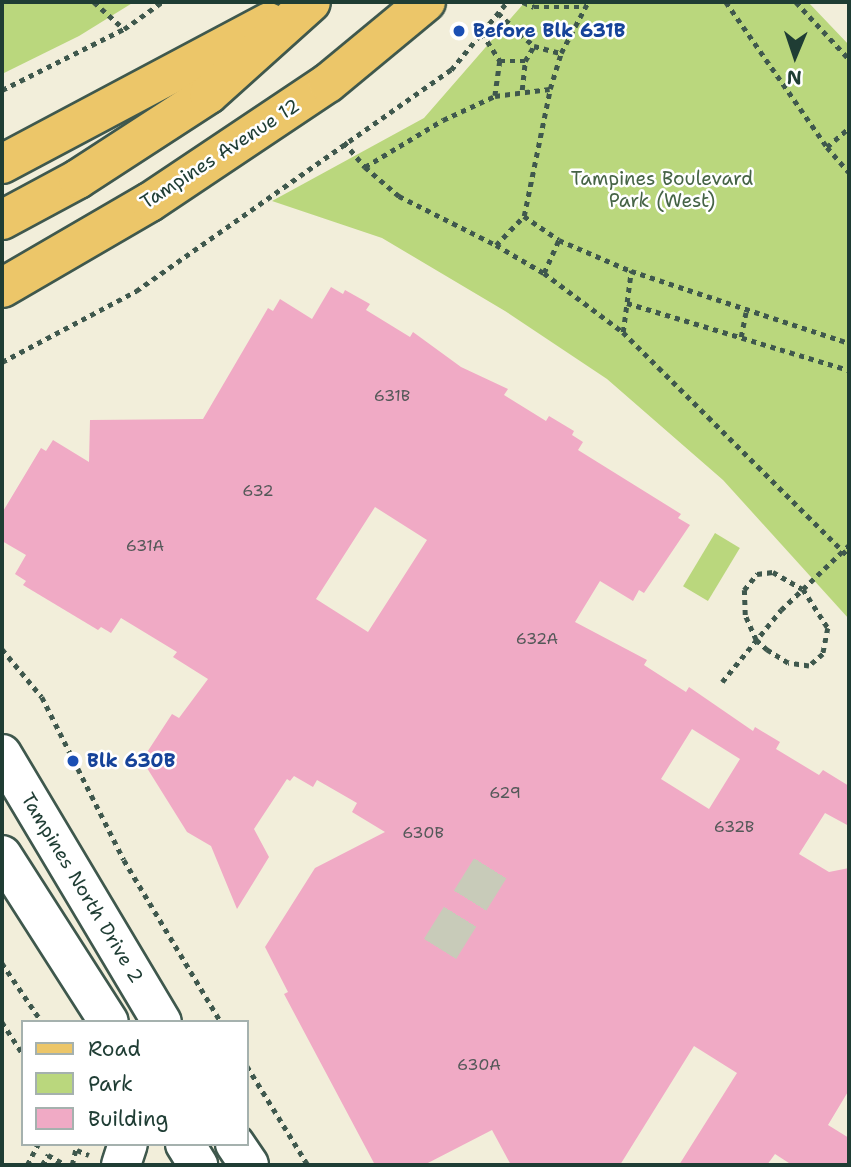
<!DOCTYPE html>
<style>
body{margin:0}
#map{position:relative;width:851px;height:1167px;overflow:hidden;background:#f2eeda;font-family:"Shantell Sans",sans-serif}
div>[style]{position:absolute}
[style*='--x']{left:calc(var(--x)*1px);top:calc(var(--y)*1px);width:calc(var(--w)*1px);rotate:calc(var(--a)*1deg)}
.green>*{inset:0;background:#bad77d;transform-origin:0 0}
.building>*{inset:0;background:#f0aac5}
.minor-tunnel>*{height:38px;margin-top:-19px;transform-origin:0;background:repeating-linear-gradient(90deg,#c8cbb9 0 38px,transparent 0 57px)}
.path>*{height:4.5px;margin-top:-2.25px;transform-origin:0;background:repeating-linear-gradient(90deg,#3f584d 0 5px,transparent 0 10px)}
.roads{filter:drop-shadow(2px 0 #3f584d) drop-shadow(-2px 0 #3f584d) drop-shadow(0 2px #3f584d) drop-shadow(0 -2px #3f584d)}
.minor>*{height:38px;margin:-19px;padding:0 19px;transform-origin:19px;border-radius:19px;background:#fff}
.major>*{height:38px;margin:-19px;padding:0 19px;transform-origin:19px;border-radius:19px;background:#ecc669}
.dots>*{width:19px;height:19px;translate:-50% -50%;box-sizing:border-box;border:4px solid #fff;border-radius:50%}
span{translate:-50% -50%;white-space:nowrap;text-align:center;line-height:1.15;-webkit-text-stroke:5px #fff;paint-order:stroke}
.number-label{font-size:16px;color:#535858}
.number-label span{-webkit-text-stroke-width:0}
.transit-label{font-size:19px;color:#164399;font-weight:700}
.left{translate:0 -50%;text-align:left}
.street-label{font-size:19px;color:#1f3d34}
.park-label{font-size:19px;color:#466446}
.frame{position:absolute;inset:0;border:4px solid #1f3d34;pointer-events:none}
.legend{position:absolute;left:21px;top:1020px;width:228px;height:126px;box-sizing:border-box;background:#fff;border:2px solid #a5b1ae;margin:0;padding:9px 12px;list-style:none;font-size:21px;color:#1f3d34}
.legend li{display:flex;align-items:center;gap:14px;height:35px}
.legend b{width:35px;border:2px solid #a5b1ae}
.north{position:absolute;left:760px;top:21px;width:70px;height:70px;-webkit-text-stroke:5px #fff;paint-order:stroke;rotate:182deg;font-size:19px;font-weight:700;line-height:28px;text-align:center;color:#1f3d34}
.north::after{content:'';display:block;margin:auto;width:24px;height:32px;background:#1f3d34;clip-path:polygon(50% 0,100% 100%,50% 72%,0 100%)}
</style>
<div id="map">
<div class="green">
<div style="clip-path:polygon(2px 2px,134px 2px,79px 36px,2px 74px)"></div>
<div style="clip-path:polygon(525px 2px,808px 2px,849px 45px,849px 619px,723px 480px,607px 379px,505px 311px,382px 238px,272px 201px,424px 118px)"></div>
<div style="left:715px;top:533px;width:29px;height:62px;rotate:31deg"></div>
</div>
<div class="building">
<div style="clip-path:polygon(evenodd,331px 287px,343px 294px,345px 290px,370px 304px,366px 310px,410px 337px,413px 332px,461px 367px,508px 389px,504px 395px,546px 421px,549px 416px,574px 431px,572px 435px,583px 442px,578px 450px,681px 514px,678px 518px,690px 525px,644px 593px,639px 590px,633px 601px,600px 581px,575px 622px,647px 660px,644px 665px,686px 692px,689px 687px,753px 731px,755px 727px,780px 742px,776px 749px,819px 775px,823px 770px,849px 786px,849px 826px,825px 813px,799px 854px,829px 872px,849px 868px,849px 1090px,828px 1125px,849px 1138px,849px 1165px,792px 1165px,775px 1154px,767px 1165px,679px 1165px,737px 1073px,694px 1046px,620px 1165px,511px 1165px,492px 1130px,424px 1165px,375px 1165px,284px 994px,288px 992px,265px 947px,315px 868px,385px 832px,352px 812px,357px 803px,317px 780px,313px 787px,294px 776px,290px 781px,287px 779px,254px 829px,269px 857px,237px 909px,211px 846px,187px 832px,142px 760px,172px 714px,179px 718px,208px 679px,173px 657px,177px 652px,121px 618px,111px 633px,101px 627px,98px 630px,23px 585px,26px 581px,15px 574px,26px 555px,2px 541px,2px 513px,41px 448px,46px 451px,53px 440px,89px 462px,90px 420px,203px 419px,268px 308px,273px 311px,280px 299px,312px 319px,331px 287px,375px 507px,427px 540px,368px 632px,316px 599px,375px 507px,331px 287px,692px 729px,740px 759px,709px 809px,661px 779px,692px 729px)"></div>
</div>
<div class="minor-tunnel">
<div style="--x:440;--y:949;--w:110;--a:-58.1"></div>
</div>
<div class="path">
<div style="--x:94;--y:2;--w:40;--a:42"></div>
<div style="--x:523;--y:2;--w:12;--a:24"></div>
<div style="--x:534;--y:7;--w:51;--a:0"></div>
<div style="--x:726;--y:2;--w:177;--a:55.1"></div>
<div style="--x:827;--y:147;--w:33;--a:49"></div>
<div style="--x:796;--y:2;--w:78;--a:47.1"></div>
<div style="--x:498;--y:13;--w:49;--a:42.5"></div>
<div style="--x:534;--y:46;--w:28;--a:15"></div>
<div style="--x:482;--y:33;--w:33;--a:57"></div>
<div style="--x:500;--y:61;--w:35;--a:98"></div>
<div style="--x:500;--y:61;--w:25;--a:0"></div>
<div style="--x:2;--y:90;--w:136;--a:-26.6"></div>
<div style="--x:124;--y:29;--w:47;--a:-35.4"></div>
<div style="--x:522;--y:90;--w:29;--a:-84"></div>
<div style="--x:525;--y:61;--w:17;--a:-59"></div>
<div style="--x:344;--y:142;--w:33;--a:50"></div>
<div style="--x:365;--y:167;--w:45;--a:40.5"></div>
<div style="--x:399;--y:196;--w:109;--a:26.8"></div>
<div style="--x:496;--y:245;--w:40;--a:-46"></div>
<div style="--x:524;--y:216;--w:42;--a:34.4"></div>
<div style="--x:559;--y:240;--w:78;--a:23.3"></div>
<div style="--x:631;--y:271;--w:230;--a:18.3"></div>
<div style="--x:827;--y:147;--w:29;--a:-41"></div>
<div style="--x:365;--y:167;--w:91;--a:-31.1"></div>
<div style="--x:443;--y:120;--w:57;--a:-24.8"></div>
<div style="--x:495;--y:96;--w:55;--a:-7.3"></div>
<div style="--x:524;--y:216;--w:130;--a:-78.4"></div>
<div style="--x:550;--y:89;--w:38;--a:-73"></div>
<div style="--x:561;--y:53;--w:58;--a:-62.1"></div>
<div style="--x:496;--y:245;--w:56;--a:30.3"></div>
<div style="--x:544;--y:273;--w:99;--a:36.8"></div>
<div style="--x:623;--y:332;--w:319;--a:44.9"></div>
<div style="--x:544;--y:273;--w:36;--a:-66"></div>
<div style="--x:627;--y:303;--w:232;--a:16.8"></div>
<div style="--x:623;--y:332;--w:62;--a:-82.5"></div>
<div style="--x:741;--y:337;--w:25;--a:-79"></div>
<div style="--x:2;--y:362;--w:152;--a:-27.9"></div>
<div style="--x:136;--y:291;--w:385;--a:-35.1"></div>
<div style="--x:451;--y:70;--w:88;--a:-50.5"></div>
<div style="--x:773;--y:572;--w:34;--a:30"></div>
<div style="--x:803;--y:589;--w:46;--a:57.3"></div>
<div style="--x:828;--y:628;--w:26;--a:101"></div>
<div style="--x:823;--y:654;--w:18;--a:139"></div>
<div style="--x:809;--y:666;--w:21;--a:-172"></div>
<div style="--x:788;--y:663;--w:25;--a:-148"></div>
<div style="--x:767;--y:650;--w:15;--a:-138"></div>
<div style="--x:756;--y:640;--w:27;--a:-114"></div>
<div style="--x:745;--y:615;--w:25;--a:-92"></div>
<div style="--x:744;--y:590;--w:21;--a:-51"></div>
<div style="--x:757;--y:574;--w:16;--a:-7"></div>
<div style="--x:2;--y:649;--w:62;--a:50.2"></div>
<div style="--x:42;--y:697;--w:182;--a:63.3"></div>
<div style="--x:124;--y:860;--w:189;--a:59.1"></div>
<div style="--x:722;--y:682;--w:93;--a:-50.7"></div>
<div style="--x:781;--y:610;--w:94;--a:-43.7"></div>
<div style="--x:2;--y:963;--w:71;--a:55.9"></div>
<div style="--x:2;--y:1022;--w:38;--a:57"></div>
<div style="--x:247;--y:1066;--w:116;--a:58.4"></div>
<div style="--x:77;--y:1150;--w:13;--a:23"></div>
<div style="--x:27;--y:1165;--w:24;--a:-62"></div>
<div style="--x:42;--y:1165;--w:12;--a:-59"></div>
<div style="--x:48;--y:1155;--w:21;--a:29"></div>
<div style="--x:72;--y:1165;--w:22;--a:-77"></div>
</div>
<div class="roads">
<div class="minor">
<div style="--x:2;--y:754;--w:312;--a:59.2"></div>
<div style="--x:2;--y:855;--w:198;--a:57.4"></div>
<div style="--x:185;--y:1144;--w:25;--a:58"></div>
<div style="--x:235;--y:1144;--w:25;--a:56"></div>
<div style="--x:121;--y:1165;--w:22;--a:-72"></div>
</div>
<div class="major">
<div style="--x:2;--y:164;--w:302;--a:-28"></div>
<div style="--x:2;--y:220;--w:86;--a:-28.3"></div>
<div style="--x:78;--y:179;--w:156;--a:-33"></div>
<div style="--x:209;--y:94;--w:137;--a:-42"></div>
<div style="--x:2;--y:288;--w:171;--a:-30.2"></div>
<div style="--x:150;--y:202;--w:214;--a:-33.8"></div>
<div style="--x:328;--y:83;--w:127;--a:-39.6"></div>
</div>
</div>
<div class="dots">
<div style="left:459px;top:31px;background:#1a4fb4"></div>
<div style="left:73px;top:761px;background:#1a4fb4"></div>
</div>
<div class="number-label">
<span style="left:392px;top:396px">631B</span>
<span style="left:258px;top:491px">632</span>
<span style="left:145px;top:546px">631A</span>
<span style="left:537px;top:639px">632A</span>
<span style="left:505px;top:793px">629</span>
<span style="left:734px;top:827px">632B</span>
<span style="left:423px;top:833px">630B</span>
<span style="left:479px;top:1065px">630A</span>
</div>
<div class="transit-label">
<span class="left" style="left:473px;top:31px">Before Blk 631B</span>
<span class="left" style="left:87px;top:761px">Blk 630B</span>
</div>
<div class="street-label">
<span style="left:220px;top:154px;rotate:-33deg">Tampines Avenue 12</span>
<span style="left:82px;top:888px;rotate:59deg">Tampines North Drive 2</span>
</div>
<div class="park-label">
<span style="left:662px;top:190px">Tampines Boulevard<br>Park (West)</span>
</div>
<div class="frame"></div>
<ul class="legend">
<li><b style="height:9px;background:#ecc669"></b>Road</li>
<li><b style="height:19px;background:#bad77d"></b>Park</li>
<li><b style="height:19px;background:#f0aac5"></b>Building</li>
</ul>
<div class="north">N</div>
</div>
